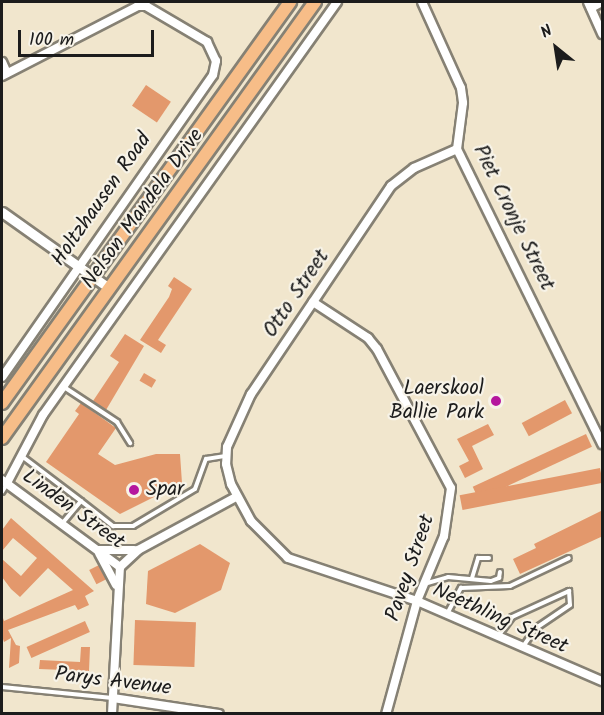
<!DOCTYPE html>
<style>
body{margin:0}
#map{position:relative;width:604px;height:715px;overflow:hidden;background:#f1e6cd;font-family:Kalam,sans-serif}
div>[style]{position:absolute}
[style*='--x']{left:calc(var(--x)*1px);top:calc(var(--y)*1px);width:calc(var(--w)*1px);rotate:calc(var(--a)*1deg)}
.building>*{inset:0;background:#e3986c;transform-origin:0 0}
.roads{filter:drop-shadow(2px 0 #868174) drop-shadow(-2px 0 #868174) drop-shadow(0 2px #868174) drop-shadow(0 -2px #868174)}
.service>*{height:4px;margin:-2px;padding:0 2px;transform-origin:2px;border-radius:2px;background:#fff}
.minor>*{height:8px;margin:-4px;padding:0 4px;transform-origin:4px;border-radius:4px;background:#fff}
.tertiary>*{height:9px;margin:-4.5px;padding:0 4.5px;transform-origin:4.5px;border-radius:4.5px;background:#fff}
.trunk>*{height:12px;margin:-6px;padding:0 6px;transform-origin:6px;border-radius:6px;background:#f7bd88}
.dots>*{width:16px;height:16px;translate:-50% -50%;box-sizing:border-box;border:3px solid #f7f3e8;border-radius:50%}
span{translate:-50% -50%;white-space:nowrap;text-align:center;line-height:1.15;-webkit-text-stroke:4.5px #f7f3e8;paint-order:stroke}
.street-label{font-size:21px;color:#1c1c1c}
.poi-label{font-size:21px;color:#1c1c1c}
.right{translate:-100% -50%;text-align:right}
.left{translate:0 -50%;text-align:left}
.frame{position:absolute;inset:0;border:3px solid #1c1c1c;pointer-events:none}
.north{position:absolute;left:526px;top:18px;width:60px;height:60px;-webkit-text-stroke:4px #f7f3e8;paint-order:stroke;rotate:330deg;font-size:16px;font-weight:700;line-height:24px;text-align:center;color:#1c1c1c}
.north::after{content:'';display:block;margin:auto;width:21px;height:27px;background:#1c1c1c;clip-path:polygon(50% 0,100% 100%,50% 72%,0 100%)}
.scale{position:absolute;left:18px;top:30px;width:136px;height:27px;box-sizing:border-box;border:3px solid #1c1c1c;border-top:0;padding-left:8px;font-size:18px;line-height:21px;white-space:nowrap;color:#1c1c1c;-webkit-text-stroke:4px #f7f3e8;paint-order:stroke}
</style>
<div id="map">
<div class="building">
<div style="left:146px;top:85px;width:30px;height:25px;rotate:34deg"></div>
<div style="clip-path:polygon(174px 277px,192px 289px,158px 340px,166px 345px,161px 353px,140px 340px,169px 297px,172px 289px,168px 286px)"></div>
<div style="clip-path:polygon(125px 334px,144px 346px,106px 410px,93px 401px,119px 362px,110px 356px)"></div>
<div style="left:144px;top:373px;width:14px;height:9px;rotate:30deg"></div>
<div style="left:565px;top:400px;width:15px;height:49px;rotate:62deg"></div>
<div style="clip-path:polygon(81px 403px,116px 428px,98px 454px,115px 465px,156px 454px,180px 454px,182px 483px,120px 514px,46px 462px,79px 414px,75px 411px)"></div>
<div style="clip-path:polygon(488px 424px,494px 435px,472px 446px,483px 469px,465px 478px,459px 466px,469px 461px,457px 439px)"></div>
<div style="left:586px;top:434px;width:14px;height:125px;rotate:65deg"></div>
<div style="left:600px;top:468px;width:15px;height:143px;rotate:79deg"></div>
<div style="clip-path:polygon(603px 510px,603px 536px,520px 574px,513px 559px,536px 548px,534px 544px)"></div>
<div style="clip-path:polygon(11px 518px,94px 591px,85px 596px,89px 605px,78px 610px,75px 605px,8px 630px,16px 645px,20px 646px,19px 663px,9px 668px,11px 638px,4px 642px,2px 636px,2px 615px,4px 621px,73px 590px,48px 568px,20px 597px,11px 589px,2px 577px,2px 559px,21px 576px,37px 558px,13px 538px,2px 551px,2px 530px)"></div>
<div style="clip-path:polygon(200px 544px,230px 563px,221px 590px,175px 613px,146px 604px,148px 571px)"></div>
<div style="left:99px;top:565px;width:16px;height:11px;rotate:63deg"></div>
<div style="left:135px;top:620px;width:61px;height:45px;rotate:2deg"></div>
<div style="left:85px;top:621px;width:12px;height:64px;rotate:66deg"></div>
<div style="clip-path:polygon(81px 647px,90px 647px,89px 671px,39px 669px,40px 660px,80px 662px)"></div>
</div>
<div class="roads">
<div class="service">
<div style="--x:64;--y:387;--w:64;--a:33.4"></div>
<div style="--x:117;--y:422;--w:25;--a:58"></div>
<div style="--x:23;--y:457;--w:73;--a:37.2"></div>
<div style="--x:81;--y:501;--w:30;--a:130"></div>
<div style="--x:2;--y:492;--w:9;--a:-58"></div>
<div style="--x:81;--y:501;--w:41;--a:38"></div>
<div style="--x:113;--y:526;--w:20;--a:0"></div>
<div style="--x:133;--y:526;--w:72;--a:-30.8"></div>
<div style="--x:195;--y:489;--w:32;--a:-70"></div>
<div style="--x:206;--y:459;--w:20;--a:-9"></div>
<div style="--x:472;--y:578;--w:21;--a:-73"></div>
<div style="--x:478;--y:558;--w:11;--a:0"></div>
<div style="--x:424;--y:584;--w:25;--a:-16"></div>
<div style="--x:448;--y:577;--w:43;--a:5.3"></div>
<div style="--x:491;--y:581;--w:9;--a:-21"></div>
<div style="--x:499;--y:578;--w:6;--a:-81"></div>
<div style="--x:447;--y:614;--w:30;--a:-62"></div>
<div style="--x:461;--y:588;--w:49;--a:-2.3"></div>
<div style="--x:510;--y:586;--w:65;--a:-25.4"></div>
<div style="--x:499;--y:635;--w:22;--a:-54"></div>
<div style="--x:512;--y:617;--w:63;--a:-24.5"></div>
<div style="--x:569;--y:591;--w:14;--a:86"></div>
<div style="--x:570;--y:605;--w:41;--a:145.9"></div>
<div style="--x:536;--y:628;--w:24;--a:125"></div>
<div style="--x:2;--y:687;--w:111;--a:5.7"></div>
</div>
<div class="minor">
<div style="--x:422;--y:2;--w:94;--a:65.6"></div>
<div style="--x:461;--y:88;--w:15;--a:82"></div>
<div style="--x:463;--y:103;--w:46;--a:97.4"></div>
<div style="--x:457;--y:149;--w:329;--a:63.8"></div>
<div style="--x:588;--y:2;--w:35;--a:66"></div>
<div style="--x:591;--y:8;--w:13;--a:-29"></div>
<div style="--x:2;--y:62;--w:12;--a:66"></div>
<div style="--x:2;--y:76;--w:153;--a:-27.2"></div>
<div style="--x:138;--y:6;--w:8;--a:0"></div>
<div style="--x:146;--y:6;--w:71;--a:30.5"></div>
<div style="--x:207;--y:42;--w:21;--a:65"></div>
<div style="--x:216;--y:61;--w:14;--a:102"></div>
<div style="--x:213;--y:75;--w:368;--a:124.9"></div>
<div style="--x:457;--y:149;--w:47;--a:156.2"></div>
<div style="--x:414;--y:168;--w:29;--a:142"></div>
<div style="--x:391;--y:186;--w:251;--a:123.9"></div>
<div style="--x:251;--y:394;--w:58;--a:114.4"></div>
<div style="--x:227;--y:447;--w:17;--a:93"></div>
<div style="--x:226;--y:464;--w:21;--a:76"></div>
<div style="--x:231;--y:484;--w:42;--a:61.6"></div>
<div style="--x:251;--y:521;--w:52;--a:45"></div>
<div style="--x:288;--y:558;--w:136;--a:18.4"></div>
<div style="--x:417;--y:601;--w:202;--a:23.4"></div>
<div style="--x:313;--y:302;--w:66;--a:33.2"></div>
<div style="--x:368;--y:338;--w:14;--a:51"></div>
<div style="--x:377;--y:349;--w:157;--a:62"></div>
<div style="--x:451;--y:488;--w:49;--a:98.3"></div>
<div style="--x:444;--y:536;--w:70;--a:112.6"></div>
<div style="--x:417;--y:601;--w:117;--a:105.3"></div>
<div style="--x:2;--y:480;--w:147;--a:36.4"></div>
<div style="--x:7;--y:483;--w:77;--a:-62.1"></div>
<div style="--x:43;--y:415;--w:507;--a:-54.55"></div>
<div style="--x:98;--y:550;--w:36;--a:0"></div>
<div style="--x:99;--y:553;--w:36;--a:62"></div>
<div style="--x:113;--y:698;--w:107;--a:8.6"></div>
<div style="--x:112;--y:714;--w:147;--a:-86.9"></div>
<div style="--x:120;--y:567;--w:25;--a:-43"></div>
<div style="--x:138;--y:550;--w:111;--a:-28.4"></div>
</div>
<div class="tertiary">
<div style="--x:2;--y:212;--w:131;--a:35.4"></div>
</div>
<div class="trunk">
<div style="--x:2;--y:403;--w:494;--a:-54.3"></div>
<div style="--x:2;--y:438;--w:537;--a:-54.33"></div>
</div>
</div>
<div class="dots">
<div style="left:496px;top:401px;background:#b5179e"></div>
<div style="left:134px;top:490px;background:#b5179e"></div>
</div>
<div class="street-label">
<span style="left:102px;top:200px;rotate:-55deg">Holtzhausen Road</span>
<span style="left:143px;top:209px;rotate:-54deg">Nelson Mandela Drive</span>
<span style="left:513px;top:218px;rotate:64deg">Piet Cronje Street</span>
<span style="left:297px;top:294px;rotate:-56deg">Otto Street</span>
<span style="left:73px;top:510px;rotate:36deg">Linden Street</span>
<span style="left:411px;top:568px;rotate:-71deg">Pavey Street</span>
<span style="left:500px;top:619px;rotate:24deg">Neethling Street</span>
<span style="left:113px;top:682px;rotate:7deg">Parys Avenue</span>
</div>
<div class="poi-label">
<span class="right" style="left:484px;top:401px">Laerskool<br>Ballie Park</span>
<span class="left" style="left:146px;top:490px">Spar</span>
</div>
<div class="frame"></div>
<div class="north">N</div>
<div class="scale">100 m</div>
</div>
